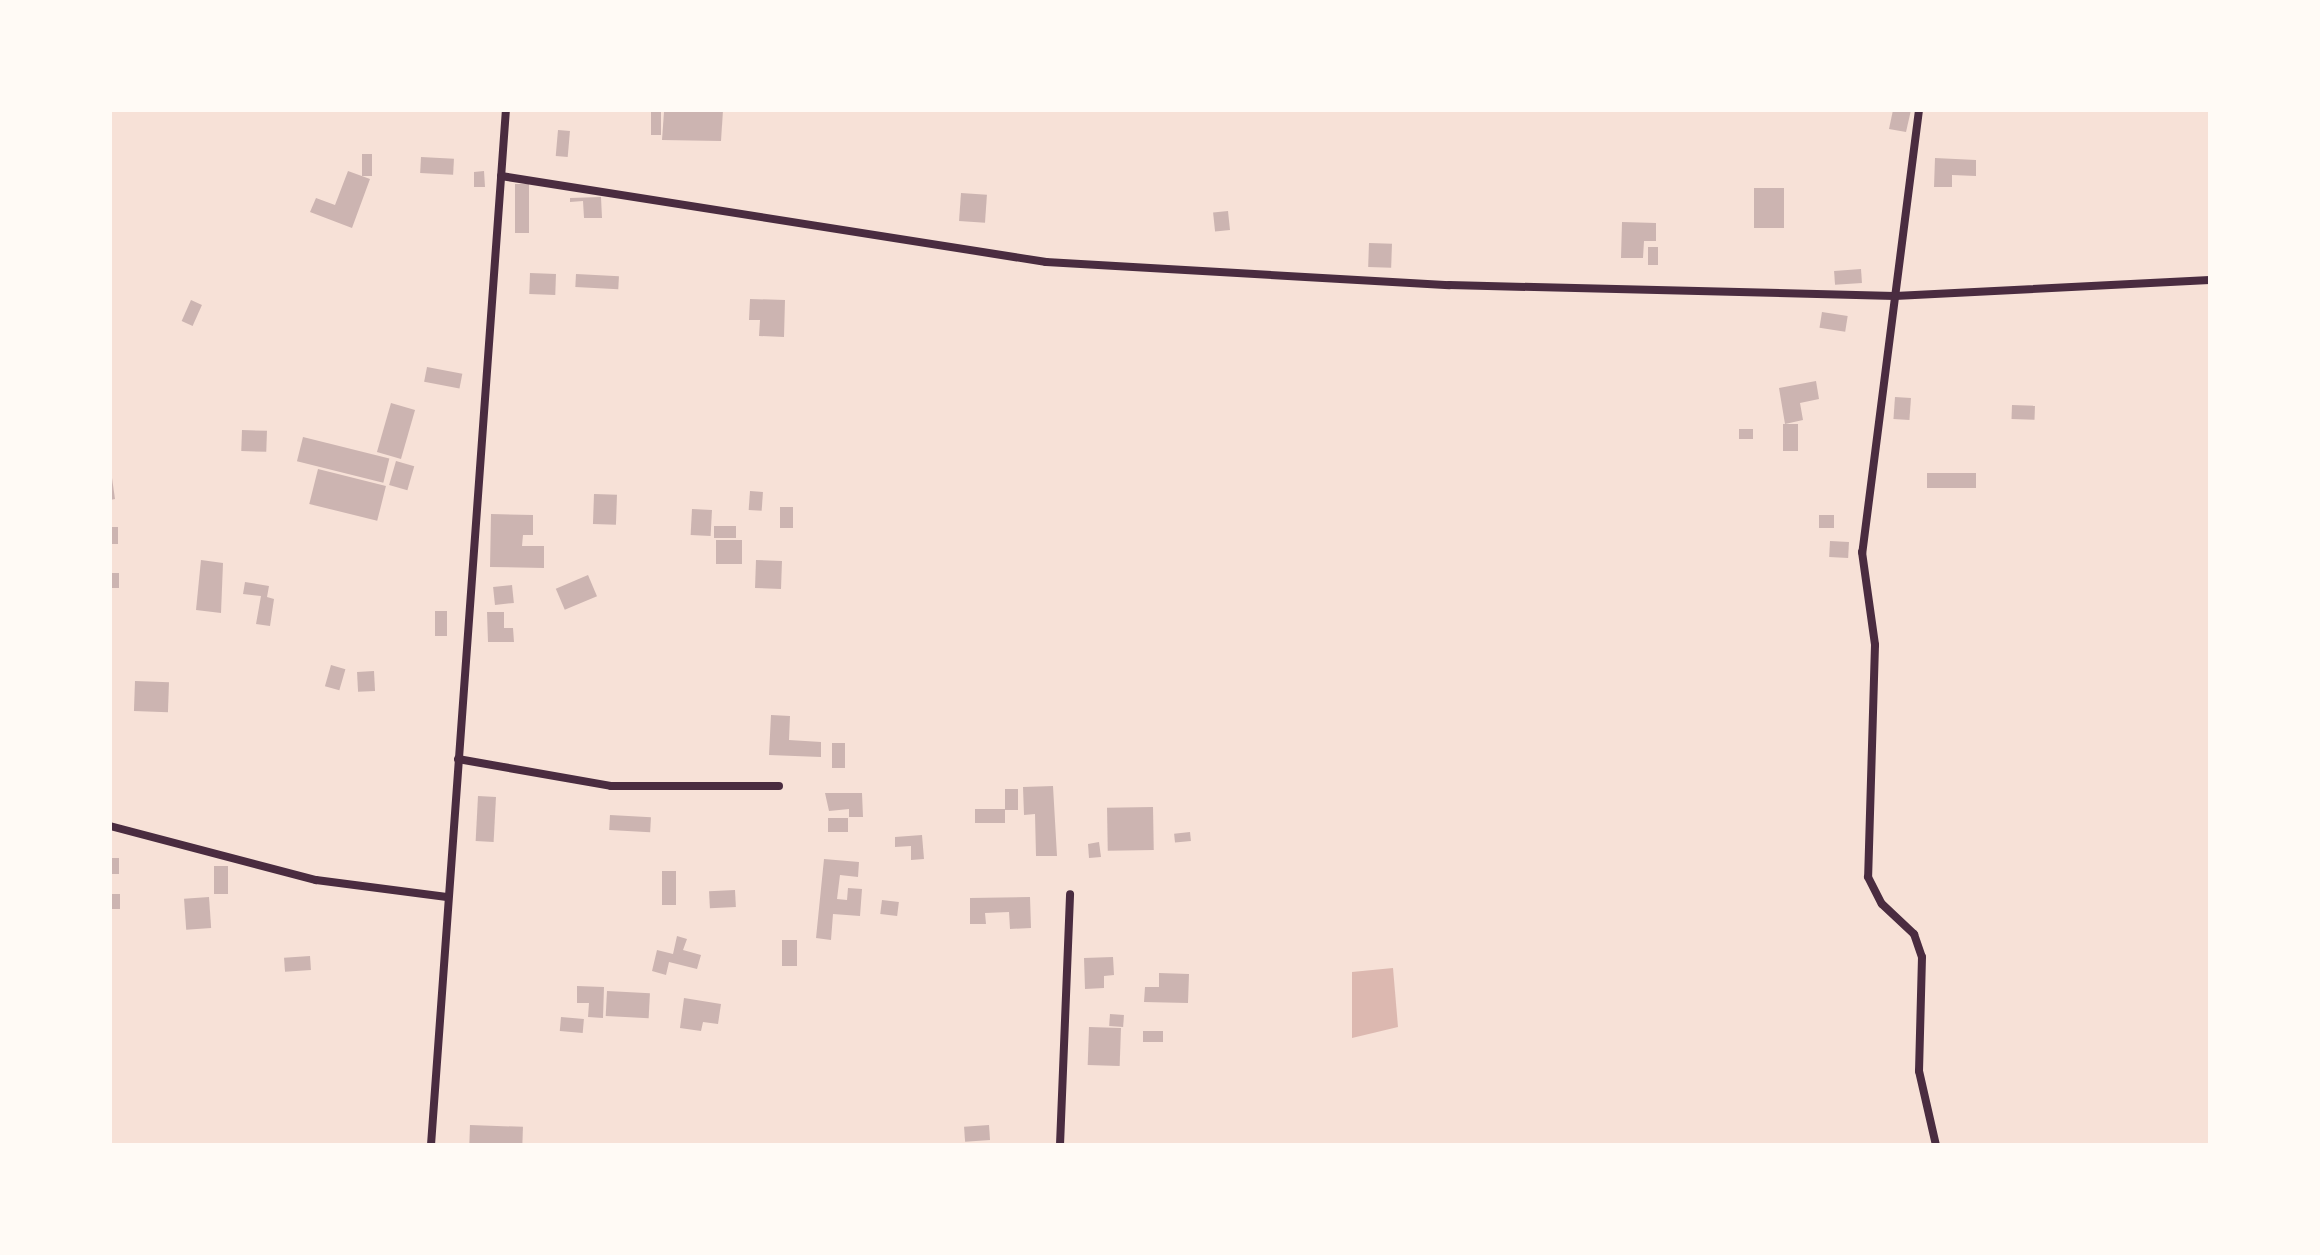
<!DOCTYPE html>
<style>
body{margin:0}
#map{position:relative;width:2320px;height:1255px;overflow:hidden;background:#f7e1d7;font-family:"Titillium Web",sans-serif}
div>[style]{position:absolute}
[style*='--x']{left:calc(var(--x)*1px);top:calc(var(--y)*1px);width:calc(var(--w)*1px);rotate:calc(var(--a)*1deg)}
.water>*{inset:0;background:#dcb8b0}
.building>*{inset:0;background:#ccb4b1;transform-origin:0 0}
.minor>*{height:8px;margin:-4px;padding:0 4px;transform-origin:4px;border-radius:4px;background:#4a2c40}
span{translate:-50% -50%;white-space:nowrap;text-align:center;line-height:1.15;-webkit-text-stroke:6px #fffaf5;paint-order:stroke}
.frame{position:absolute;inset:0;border:112px solid #fffaf5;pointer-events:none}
</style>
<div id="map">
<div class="water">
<div style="clip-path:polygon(1393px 968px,1398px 1027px,1352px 1038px,1352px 972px)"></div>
</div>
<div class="building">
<div style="clip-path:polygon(704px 110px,723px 110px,721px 141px,662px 140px,664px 112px)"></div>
<div style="clip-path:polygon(1893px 110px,1911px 110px,1906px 132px,1889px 129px)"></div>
<div style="left:651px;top:112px;width:10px;height:23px"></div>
<div style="left:558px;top:130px;width:12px;height:26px;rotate:5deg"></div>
<div style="left:362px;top:154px;width:10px;height:22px"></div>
<div style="left:421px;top:157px;width:33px;height:16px;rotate:3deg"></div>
<div style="clip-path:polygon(1935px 158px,1976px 160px,1976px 176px,1952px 175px,1952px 187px,1934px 187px)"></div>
<div style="clip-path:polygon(348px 171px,370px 179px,352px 228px,310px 212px,316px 198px,335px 205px)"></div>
<div style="clip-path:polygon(484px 171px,485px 187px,474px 187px,474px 172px)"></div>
<div style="left:515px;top:184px;width:14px;height:49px"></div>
<div style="left:1754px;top:188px;width:30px;height:40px"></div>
<div style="left:961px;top:193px;width:26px;height:28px;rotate:4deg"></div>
<div style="clip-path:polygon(601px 197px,602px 218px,584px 218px,583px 201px,570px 202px,570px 198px)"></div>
<div style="left:1228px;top:211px;width:19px;height:15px;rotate:84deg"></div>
<div style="clip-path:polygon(1622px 222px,1656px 223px,1656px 241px,1644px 241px,1643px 258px,1621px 258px)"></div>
<div style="left:1369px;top:243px;width:23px;height:24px;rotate:2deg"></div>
<div style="left:1648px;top:247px;width:10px;height:18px"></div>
<div style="left:1861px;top:269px;width:14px;height:27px;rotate:86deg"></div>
<div style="left:530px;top:273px;width:26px;height:21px;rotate:2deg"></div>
<div style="left:576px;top:274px;width:43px;height:13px;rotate:3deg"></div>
<div style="clip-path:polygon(750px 299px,785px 300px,784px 337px,759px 336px,760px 320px,749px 320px)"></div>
<div style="left:191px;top:300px;width:12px;height:23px;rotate:24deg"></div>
<div style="left:1822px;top:312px;width:26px;height:16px;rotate:9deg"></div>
<div style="left:427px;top:367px;width:36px;height:15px;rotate:11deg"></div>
<div style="clip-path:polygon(1816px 381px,1819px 399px,1800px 403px,1803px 420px,1785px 424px,1779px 388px)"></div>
<div style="left:1895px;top:397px;width:16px;height:22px;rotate:4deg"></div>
<div style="left:391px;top:403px;width:25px;height:51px;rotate:16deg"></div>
<div style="left:2012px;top:405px;width:23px;height:14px;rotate:2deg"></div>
<div style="left:1783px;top:424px;width:15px;height:27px"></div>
<div style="left:1753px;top:429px;width:10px;height:14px;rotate:90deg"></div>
<div style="left:242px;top:430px;width:25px;height:21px;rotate:2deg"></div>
<div style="left:303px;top:437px;width:89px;height:25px;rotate:14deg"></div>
<div style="left:396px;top:461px;width:19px;height:25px;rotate:16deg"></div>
<div style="left:318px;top:469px;width:70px;height:36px;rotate:14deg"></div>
<div style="left:1927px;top:473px;width:49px;height:15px"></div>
<div style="clip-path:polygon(110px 478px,112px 478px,115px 499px,110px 500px)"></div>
<div style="left:750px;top:491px;width:13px;height:19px;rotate:4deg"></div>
<div style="left:594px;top:494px;width:23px;height:30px;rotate:2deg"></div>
<div style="left:780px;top:507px;width:13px;height:21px"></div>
<div style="left:692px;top:509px;width:20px;height:26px;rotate:3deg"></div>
<div style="clip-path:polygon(491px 514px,533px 515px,533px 535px,523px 535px,522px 546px,544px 546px,544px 568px,490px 567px)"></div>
<div style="left:1819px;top:515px;width:15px;height:13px"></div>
<div style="left:714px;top:526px;width:22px;height:12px"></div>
<div style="left:118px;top:527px;width:17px;height:8px;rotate:90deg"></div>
<div style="left:716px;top:540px;width:26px;height:24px"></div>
<div style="left:1830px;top:541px;width:19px;height:16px;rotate:3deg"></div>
<div style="clip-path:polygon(201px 560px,223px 563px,221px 613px,196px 610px)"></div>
<div style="left:756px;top:560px;width:26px;height:28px;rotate:2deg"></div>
<div style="left:110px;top:573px;width:9px;height:15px"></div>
<div style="left:588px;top:575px;width:23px;height:35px;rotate:67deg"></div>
<div style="clip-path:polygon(245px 582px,269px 586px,267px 597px,274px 599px,270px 626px,256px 624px,261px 596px,243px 594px)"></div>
<div style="left:512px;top:585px;width:18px;height:19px;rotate:84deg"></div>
<div style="left:435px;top:611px;width:12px;height:25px"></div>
<div style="clip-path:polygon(487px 612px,504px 612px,504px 628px,513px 628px,514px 642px,488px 642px)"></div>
<div style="left:331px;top:665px;width:15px;height:22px;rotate:16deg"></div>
<div style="left:374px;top:671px;width:20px;height:17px;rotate:87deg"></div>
<div style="left:135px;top:681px;width:34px;height:30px;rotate:2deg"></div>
<div style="clip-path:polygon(771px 715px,790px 716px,789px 740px,821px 742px,821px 757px,769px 755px)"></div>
<div style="left:832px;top:743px;width:13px;height:25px"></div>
<div style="clip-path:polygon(1053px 786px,1057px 856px,1036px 856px,1035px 814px,1024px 815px,1023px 787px)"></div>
<div style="left:1005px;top:789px;width:13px;height:21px"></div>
<div style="clip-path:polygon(825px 793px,862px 793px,863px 817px,849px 817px,849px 809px,829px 811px)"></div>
<div style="left:478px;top:796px;width:18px;height:45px;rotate:3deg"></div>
<div style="left:1153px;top:807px;width:43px;height:46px;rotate:89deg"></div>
<div style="left:975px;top:809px;width:30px;height:14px"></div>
<div style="left:610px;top:815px;width:41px;height:15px;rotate:3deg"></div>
<div style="left:848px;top:818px;width:14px;height:20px;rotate:90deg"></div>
<div style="left:1190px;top:832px;width:9px;height:16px;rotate:84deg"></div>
<div style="clip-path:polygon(922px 835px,924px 859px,911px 860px,911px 846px,895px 847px,895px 837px)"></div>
<div style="clip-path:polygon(1099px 842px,1101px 857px,1089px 858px,1088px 844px)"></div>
<div style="left:110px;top:858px;width:9px;height:16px"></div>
<div style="clip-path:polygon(824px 859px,859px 862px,858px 877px,840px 875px,837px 899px,847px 900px,848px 888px,862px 889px,860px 916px,833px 914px,831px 940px,816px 938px)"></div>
<div style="left:228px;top:866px;width:28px;height:14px;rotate:90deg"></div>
<div style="left:662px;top:871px;width:14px;height:34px"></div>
<div style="left:735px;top:890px;width:17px;height:26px;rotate:87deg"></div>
<div style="left:110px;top:894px;width:10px;height:15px"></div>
<div style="left:209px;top:897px;width:31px;height:25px;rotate:86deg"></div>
<div style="clip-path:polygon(1030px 897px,1031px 928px,1010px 929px,1009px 912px,985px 913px,986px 924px,970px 924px,970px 898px)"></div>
<div style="left:882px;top:900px;width:17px;height:14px;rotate:7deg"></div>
<div style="clip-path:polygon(677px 936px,687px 939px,683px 950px,701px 955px,697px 969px,669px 962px,666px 975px,652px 971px,657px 950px,673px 954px)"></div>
<div style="left:782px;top:940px;width:15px;height:26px"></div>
<div style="left:310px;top:956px;width:14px;height:26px;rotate:86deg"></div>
<div style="clip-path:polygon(1113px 957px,1114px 975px,1104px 976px,1104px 988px,1085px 989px,1084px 958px)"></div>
<div style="clip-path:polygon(1159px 973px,1189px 974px,1188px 1003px,1144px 1002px,1145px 987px,1159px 987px)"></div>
<div style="clip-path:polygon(577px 986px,604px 987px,603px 1018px,588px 1017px,589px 1003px,577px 1003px)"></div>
<div style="left:607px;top:991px;width:43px;height:25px;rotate:3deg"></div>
<div style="clip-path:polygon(684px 998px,721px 1004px,718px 1024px,703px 1022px,701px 1031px,680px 1028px)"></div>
<div style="left:1110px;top:1014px;width:14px;height:12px;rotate:4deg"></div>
<div style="left:561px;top:1017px;width:23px;height:14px;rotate:5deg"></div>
<div style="left:1089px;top:1027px;width:32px;height:38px;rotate:2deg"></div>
<div style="left:1143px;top:1031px;width:20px;height:11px"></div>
<div style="left:470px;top:1125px;width:53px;height:20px;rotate:2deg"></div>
<div style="left:989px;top:1125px;width:15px;height:25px;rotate:86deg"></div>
</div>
<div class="minor">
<div style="--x:1919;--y:110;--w:446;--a:97.3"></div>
<div style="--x:1862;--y:552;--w:94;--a:82"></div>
<div style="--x:1875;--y:645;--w:232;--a:91.7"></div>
<div style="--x:1868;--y:877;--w:30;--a:63"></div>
<div style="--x:1882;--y:904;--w:44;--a:43.2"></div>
<div style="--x:1914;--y:934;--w:24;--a:71"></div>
<div style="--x:1922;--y:957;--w:114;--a:91.5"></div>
<div style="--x:1919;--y:1071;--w:76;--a:77.1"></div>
<div style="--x:501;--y:176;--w:552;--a:8.97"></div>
<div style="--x:1046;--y:262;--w:404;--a:3.3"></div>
<div style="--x:1449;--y:285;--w:446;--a:1.4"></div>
<div style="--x:1895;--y:296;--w:315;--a:-2.9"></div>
<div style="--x:458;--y:759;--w:155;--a:10"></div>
<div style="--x:611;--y:786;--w:168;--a:0"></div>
<div style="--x:110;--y:826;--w:213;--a:14.7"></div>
<div style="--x:316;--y:880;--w:132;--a:7.4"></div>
<div style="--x:431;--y:1145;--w:1038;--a:-85.86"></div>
<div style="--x:1060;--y:1145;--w:251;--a:-87.7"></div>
</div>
<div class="frame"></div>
</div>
